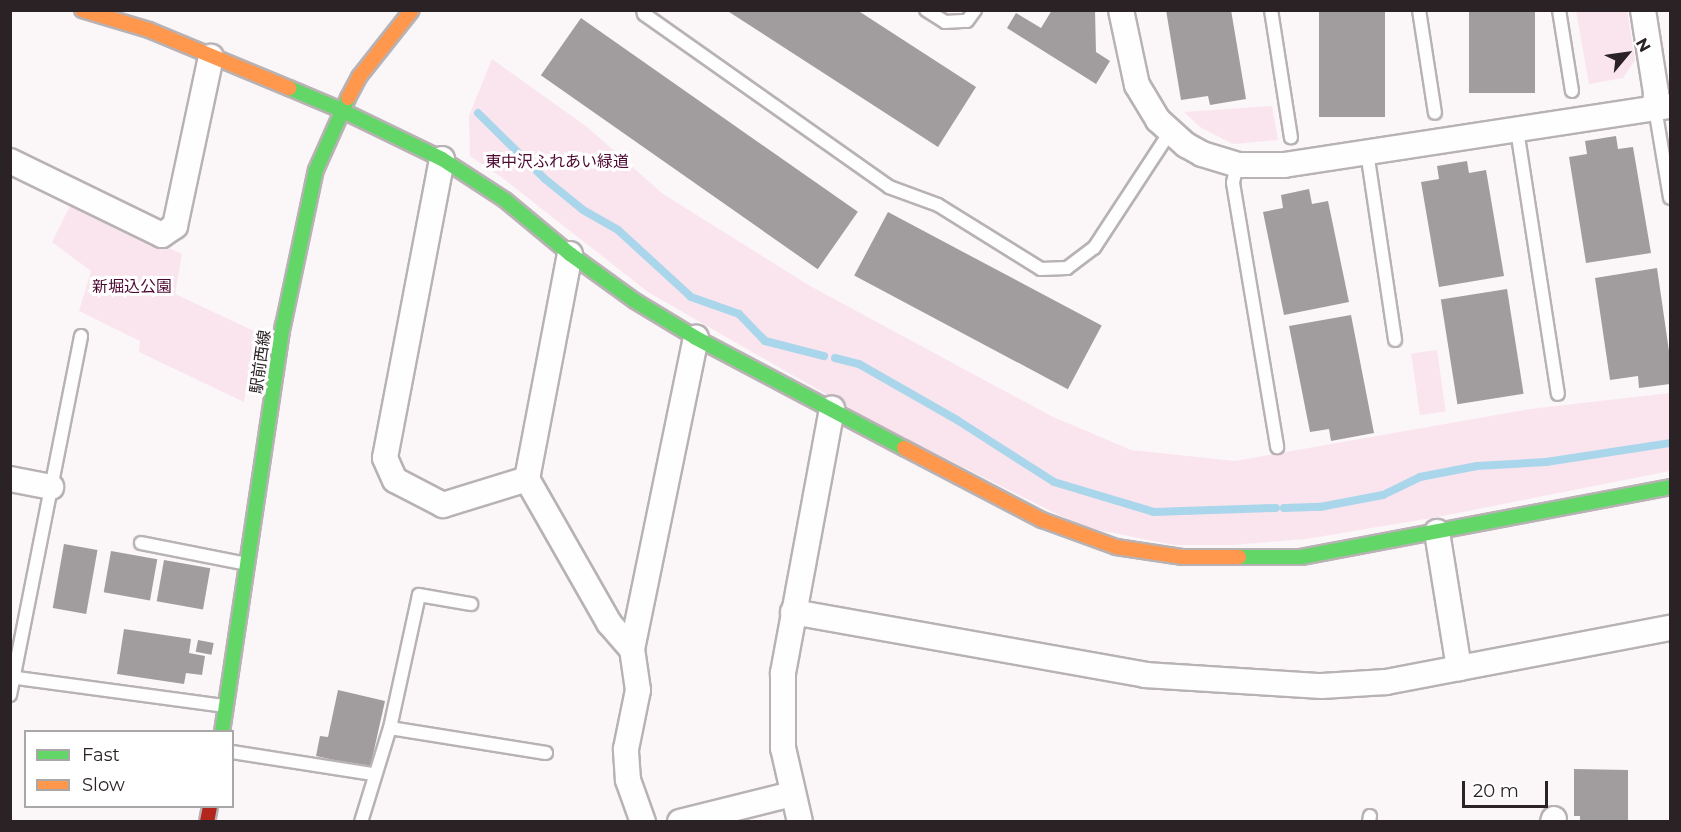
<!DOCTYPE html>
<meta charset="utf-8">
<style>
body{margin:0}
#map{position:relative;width:1681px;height:832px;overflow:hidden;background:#fbf6f8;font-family:Montserrat,"Noto Sans JP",sans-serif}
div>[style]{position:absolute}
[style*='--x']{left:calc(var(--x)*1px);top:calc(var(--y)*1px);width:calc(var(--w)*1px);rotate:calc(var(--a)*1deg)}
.green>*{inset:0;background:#fae5ee;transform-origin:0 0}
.stream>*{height:8px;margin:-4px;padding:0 4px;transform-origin:4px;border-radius:4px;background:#aad6eb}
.building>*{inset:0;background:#a19c9e;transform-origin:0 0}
.roads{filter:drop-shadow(2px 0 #b8b2b4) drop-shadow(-2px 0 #b8b2b4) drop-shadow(0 2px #b8b2b4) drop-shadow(0 -2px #b8b2b4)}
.lane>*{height:12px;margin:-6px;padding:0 6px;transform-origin:6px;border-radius:6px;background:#fefefe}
.street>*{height:24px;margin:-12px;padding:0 12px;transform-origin:12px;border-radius:12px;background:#fefefe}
.fast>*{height:14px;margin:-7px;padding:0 7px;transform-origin:7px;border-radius:7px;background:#63d668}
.slow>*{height:14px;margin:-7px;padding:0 7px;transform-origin:7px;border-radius:7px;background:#ff974d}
.jam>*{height:14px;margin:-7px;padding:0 7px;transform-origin:7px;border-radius:7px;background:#b3261e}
span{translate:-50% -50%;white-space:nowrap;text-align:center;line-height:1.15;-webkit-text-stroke:6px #fff;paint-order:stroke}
.park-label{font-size:16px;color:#4d0832}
.street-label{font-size:16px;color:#2a2225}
.frame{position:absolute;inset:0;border:12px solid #2a2225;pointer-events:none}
.legend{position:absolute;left:24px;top:730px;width:210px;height:78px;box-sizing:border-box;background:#fff;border:2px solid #aaa7a8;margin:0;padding:8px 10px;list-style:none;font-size:18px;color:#2a2225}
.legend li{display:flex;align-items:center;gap:12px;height:30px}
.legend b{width:30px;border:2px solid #aaa7a8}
.north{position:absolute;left:1597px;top:24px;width:60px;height:60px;-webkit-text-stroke:4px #fff;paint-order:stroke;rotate:61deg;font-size:16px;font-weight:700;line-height:24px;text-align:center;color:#2a2225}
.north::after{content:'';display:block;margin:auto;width:21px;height:27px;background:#2a2225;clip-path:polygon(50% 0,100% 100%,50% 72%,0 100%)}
.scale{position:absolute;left:1462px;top:781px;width:86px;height:27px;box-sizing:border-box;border:3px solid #2a2225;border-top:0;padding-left:8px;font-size:18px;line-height:21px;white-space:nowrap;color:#2a2225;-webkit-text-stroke:4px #fff;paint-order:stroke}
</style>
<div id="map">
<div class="green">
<div style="clip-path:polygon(1576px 11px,1627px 11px,1635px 60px,1623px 78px,1589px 84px)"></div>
<div style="clip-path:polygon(492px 59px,587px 127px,663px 194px,810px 286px,1051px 416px,1131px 450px,1235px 461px,1530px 409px,1670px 393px,1670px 471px,1437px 517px,1306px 539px,1232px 545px,1174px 545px,1083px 527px,883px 427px,648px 292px,504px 179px,470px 156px,469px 116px)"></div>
<div style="clip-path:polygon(1272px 106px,1278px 140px,1233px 144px,1200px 127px,1184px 112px)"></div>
<div style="clip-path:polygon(71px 204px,182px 254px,175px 294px,256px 332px,244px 402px,139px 352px,140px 341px,79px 311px,91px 271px,52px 242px)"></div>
<div style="left:1437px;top:350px;width:62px;height:26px;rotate:82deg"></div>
</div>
<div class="stream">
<div style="--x:478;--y:113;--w:94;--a:44.6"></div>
<div style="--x:545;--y:179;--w:49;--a:39.2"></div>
<div style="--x:583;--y:210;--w:40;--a:29.7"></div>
<div style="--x:618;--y:230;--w:99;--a:42.5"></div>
<div style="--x:691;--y:297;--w:51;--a:19.5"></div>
<div style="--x:739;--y:314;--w:37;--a:46"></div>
<div style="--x:765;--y:341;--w:61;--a:14.3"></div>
<div style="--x:835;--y:358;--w:25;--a:14"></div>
<div style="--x:859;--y:364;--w:113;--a:29.7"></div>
<div style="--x:957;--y:420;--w:115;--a:32.6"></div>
<div style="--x:1054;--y:482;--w:104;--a:16.7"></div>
<div style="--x:1154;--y:512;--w:122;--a:-1.9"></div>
<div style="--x:1284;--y:508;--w:36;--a:-2"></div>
<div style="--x:1320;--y:507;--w:64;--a:-10.8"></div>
<div style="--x:1383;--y:495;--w:41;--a:-25.9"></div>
<div style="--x:1420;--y:477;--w:58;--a:-10.9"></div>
<div style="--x:1477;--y:466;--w:69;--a:-3.3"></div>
<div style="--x:1546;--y:462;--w:125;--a:-8.7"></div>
</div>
<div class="building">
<div style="clip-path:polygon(726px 10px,857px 10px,976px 87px,938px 147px)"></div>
<div style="clip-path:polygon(1052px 10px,1095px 10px,1096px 52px,1110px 61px,1096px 84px,1007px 28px,1016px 13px,1041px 28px)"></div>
<div style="clip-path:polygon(1166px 10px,1231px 10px,1246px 99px,1210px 105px,1208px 96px,1181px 100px)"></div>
<div style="left:1319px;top:10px;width:66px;height:107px"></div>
<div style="left:1469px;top:10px;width:66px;height:83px"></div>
<div style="left:581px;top:18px;width:338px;height:70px;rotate:35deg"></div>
<div style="clip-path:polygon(1616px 136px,1618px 149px,1633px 147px,1651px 253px,1586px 263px,1569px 157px,1587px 154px,1585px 141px)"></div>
<div style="clip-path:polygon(1467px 161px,1469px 173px,1486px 170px,1504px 276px,1439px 287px,1421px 182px,1439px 179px,1437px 166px)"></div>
<div style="clip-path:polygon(1309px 189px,1312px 204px,1328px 201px,1349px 302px,1284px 315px,1263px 212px,1283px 208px,1281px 195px)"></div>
<div style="left:888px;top:212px;width:242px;height:72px;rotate:28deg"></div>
<div style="clip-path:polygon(1657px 268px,1670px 358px,1670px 384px,1639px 388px,1638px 376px,1610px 380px,1595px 278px)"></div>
<div style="left:1507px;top:289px;width:106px;height:67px;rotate:81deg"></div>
<div style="clip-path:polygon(1351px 315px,1374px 433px,1331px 441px,1329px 429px,1310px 432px,1289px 326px)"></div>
<div style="left:64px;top:544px;width:34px;height:65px;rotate:10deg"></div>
<div style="left:111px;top:551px;width:47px;height:42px;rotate:10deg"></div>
<div style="left:164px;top:560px;width:47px;height:42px;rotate:10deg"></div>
<div style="clip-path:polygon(124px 629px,191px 639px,189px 653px,205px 656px,202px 675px,186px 673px,184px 684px,117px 674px)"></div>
<div style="left:198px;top:640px;width:16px;height:12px;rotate:11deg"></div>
<div style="clip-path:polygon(338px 690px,385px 701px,370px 768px,316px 756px,320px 736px,328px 737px)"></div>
<div style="clip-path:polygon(1574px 769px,1628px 770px,1628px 822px,1580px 822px,1580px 816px,1574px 816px)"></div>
</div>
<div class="roads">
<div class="lane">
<div style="--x:643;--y:10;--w:4;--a:76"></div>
<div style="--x:644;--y:14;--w:300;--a:35.2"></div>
<div style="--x:889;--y:187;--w:52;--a:20.2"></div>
<div style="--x:938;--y:205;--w:121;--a:31.9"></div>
<div style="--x:1041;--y:269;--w:26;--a:-2"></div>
<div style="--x:1067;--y:268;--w:34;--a:-37"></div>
<div style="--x:1094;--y:248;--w:139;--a:-56.8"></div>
<div style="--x:926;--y:10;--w:22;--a:32"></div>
<div style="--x:945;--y:22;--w:22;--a:-3"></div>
<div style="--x:967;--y:21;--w:14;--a:-54"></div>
<div style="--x:1271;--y:10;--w:129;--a:81.1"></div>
<div style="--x:1419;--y:10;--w:104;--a:81.2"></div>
<div style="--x:1559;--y:10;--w:82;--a:80.9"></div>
<div style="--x:1655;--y:108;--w:91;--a:80.5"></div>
<div style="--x:1517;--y:130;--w:267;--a:81.2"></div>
<div style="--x:1367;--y:152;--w:190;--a:81.5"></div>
<div style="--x:1237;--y:165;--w:18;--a:103"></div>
<div style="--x:1233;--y:183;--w:268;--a:80.5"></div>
<div style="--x:141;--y:543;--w:108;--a:11.2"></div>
<div style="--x:10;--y:677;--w:217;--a:7.7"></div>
<div style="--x:10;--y:695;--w:366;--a:-78.8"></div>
<div style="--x:390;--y:728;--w:158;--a:9.1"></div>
<div style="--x:232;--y:752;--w:143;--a:8.9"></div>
<div style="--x:361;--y:822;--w:98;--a:-72.9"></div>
<div style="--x:390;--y:728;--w:136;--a:-77.7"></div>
<div style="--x:419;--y:595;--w:53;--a:9.8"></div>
<div style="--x:1369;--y:822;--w:6;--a:-81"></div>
</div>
<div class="street">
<div style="--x:1121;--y:10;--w:77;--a:78"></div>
<div style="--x:1137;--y:85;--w:41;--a:59"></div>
<div style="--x:1158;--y:120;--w:38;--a:42"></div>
<div style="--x:1186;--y:145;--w:18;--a:29"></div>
<div style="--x:1202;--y:154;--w:37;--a:17"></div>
<div style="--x:1237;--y:165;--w:47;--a:0"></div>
<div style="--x:1284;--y:165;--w:390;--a:-8.7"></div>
<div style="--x:1643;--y:10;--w:84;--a:81.1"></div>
<div style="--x:1656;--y:93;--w:15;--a:94"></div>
<div style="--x:442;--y:159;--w:304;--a:100.8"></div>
<div style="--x:385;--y:458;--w:24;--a:66"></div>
<div style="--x:395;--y:480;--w:54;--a:27.5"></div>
<div style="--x:443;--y:505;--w:88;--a:-17.2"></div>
<div style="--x:527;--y:479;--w:229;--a:-79.2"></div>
<div style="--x:10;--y:161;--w:169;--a:26"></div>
<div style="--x:162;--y:235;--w:16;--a:-35"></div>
<div style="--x:175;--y:226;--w:173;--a:-78"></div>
<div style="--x:10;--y:479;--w:42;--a:11"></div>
<div style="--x:527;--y:479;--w:166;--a:60.3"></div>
<div style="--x:609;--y:623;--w:35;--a:49"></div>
<div style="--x:1437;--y:532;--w:138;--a:80.8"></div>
<div style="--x:793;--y:612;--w:358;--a:10.1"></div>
<div style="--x:1145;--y:675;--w:177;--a:3.6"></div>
<div style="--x:1322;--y:686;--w:64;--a:-3.6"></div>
<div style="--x:1386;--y:682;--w:289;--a:-10.8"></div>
<div style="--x:643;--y:822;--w:45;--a:-109.7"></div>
<div style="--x:628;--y:780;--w:31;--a:-94"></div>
<div style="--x:626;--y:749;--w:60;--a:-78.5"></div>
<div style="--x:638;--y:690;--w:41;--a:-98.3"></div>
<div style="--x:632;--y:649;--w:318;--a:-78.4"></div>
<div style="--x:680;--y:822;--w:115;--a:-14"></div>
<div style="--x:800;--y:822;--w:76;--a:-102.9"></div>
<div style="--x:783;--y:748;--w:75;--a:-90"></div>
<div style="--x:783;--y:673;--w:269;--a:-79.5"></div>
<div style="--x:1553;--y:822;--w:3;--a:-72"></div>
</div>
<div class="fast">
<div style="--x:289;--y:88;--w:56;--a:22.9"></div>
<div style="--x:341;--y:110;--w:112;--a:25.9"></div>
<div style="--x:442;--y:159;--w:75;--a:33.1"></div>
<div style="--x:505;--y:200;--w:85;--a:39.7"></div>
<div style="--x:570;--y:254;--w:80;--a:35.9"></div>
<div style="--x:635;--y:301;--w:71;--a:31.2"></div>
<div style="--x:696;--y:338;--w:235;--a:27.9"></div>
<div style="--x:1239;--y:557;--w:62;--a:0"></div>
<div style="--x:1301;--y:557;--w:376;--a:-10.7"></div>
<div style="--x:222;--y:732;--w:411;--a:-81.5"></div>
<div style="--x:283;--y:326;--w:159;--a:-78.1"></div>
<div style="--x:316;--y:170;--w:79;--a:-66"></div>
</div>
<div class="slow">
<div style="--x:82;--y:10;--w:70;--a:16.6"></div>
<div style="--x:149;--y:30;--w:152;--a:22.5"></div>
<div style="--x:348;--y:98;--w:24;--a:-62"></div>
<div style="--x:359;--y:77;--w:85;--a:-51.7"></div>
<div style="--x:904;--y:448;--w:156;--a:27.6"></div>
<div style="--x:1042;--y:520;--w:79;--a:20"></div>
<div style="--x:1116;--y:547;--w:68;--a:8.5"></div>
<div style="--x:1183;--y:557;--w:56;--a:0"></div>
</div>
<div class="jam">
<div style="--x:207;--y:822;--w:16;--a:-79"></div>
</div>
</div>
<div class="park-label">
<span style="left:557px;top:162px">東中沢ふれあい緑道</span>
<span style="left:132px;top:287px">新堀込公園</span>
</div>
<div class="street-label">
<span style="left:261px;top:362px;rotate:-82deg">駅前西線</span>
</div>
<div class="frame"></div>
<ul class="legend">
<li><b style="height:8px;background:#63d668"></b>Fast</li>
<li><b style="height:8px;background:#ff974d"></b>Slow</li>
</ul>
<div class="north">N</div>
<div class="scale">20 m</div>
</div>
